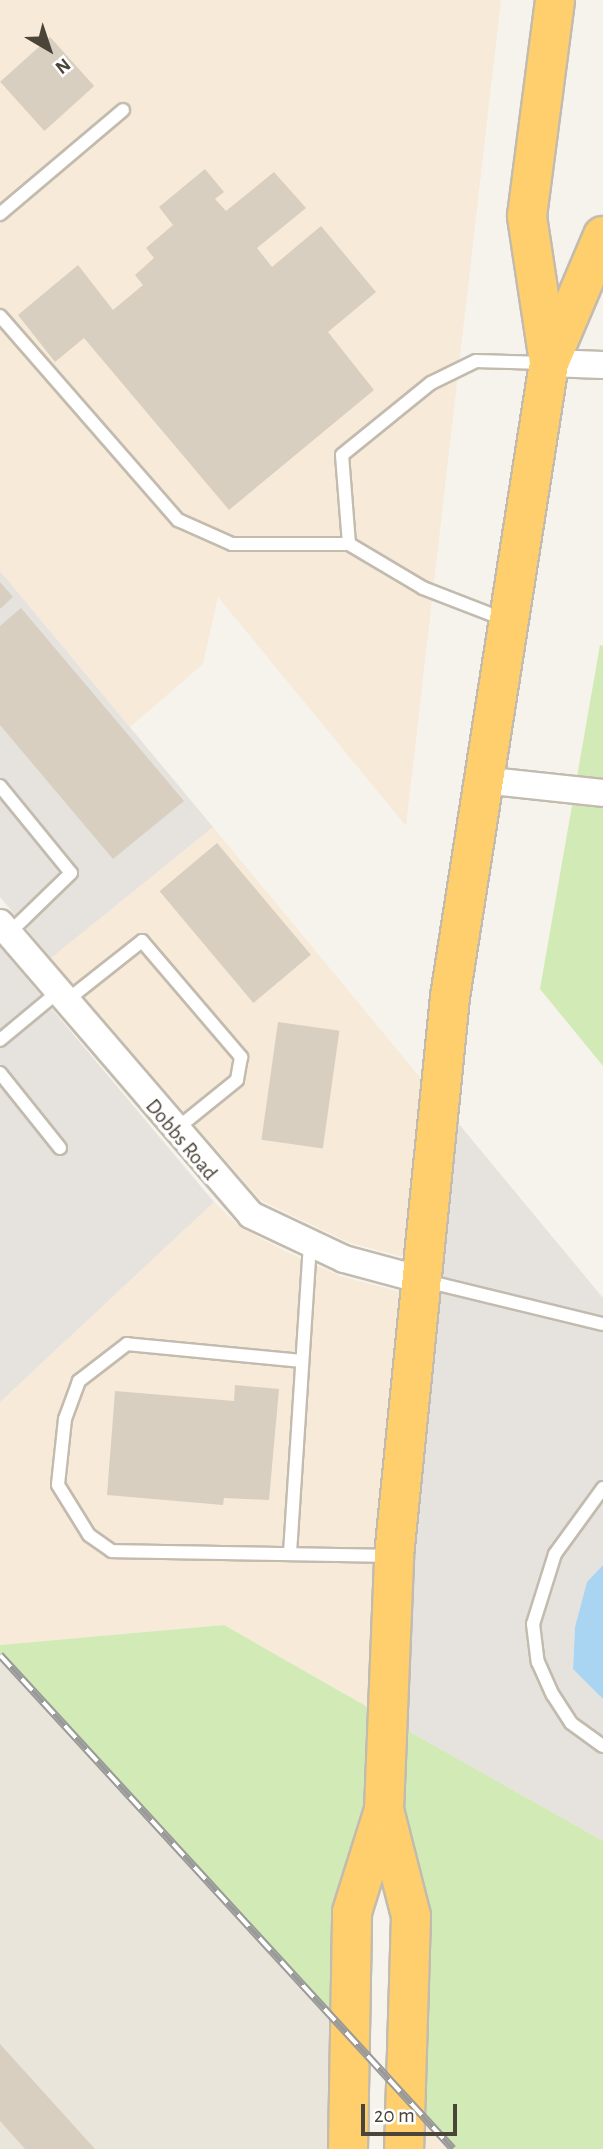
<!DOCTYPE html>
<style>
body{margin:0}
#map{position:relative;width:603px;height:2149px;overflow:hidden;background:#f6f3ec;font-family:"Alegreya Sans",sans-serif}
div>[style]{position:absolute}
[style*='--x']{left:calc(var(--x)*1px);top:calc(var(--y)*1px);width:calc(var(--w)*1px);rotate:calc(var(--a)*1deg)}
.residential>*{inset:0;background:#eae5da}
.commercial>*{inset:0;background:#f7ead8}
.industrial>*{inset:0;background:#e6e2dd}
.green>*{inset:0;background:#d2eab5}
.water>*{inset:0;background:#a9d4f2}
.building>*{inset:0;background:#d8cfc1;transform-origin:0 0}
.roads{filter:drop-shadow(2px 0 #c2bbae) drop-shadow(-2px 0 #c2bbae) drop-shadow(0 2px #c2bbae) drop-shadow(0 -2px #c2bbae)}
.lane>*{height:12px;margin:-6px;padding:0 6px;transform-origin:6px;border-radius:6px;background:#fff}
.street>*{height:26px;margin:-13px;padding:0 13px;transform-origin:13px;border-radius:13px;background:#fff}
.highway>*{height:38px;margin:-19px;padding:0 19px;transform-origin:19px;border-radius:19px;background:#ffcf6e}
.rail>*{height:8px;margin-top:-4px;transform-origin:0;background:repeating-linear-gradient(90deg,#fff 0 16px,#9a9a9a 0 32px);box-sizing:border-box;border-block:2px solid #9a9a9a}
span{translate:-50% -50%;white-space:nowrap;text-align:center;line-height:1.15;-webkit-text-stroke:7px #fff;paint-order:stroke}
.street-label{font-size:21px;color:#4b4439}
.north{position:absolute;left:14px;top:14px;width:70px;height:70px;-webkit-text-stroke:5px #fff;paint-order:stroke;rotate:141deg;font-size:19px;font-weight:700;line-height:28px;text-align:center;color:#4b4439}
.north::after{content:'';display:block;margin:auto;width:24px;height:32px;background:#4b4439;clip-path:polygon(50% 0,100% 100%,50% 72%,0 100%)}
.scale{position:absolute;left:361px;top:2104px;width:96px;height:32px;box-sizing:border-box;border:4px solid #4b4439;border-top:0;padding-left:9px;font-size:21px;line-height:24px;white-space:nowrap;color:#4b4439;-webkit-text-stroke:5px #fff;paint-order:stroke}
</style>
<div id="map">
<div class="residential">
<div style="clip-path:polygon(0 1655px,334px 2019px,331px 2149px,0 2149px)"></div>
</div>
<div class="commercial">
<div style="clip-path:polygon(0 0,501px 0,406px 826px,218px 597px,203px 664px,130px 727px,0 571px)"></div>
<div style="clip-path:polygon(213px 827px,423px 1081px,403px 1257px,348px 1242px,260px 1200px,51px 958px)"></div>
<div style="clip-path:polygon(214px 1202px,241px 1228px,283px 1250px,340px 1276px,400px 1292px,371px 1709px,224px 1625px,0 1645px,0 1402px)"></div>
<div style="clip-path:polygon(423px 2116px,454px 2149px,422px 2149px)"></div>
</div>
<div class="industrial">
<div style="clip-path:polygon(0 571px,213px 827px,51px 958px,0 897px)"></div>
<div style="clip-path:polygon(0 947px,214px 1202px,0 1402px)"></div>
<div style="clip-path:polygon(454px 1118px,603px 1298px,603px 1565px,587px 1583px,575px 1627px,573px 1668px,603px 1699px,603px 1841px,405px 1729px,412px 1560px)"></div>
</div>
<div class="green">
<div style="clip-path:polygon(600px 645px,603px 646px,603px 1066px,540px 989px)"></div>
<div style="clip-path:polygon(224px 1625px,371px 1709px,366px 1808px,334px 2019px,0 1655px,0 1645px)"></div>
<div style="clip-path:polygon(405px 1729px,603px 1841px,603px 2149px,454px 2149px,423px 2116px,402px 1813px)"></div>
</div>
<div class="water">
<div style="clip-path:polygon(603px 1565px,603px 1699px,573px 1669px,575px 1627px,587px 1582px)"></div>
</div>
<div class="building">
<div style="left:50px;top:37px;width:66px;height:67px;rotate:48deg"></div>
<div style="clip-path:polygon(205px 169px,224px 192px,215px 199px,226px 211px,274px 172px,306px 208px,257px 248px,272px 267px,321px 226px,376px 292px,328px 332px,374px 390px,229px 510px,84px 338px,55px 362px,18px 315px,78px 265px,113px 310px,143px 285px,135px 275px,154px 258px,146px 248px,173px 225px,159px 207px)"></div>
<div style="clip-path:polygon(0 582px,13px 597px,0 609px)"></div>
<div style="clip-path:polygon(21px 608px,184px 801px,113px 859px,0 725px,0 626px)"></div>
<div style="left:217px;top:843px;width:146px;height:75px;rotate:50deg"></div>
<div style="left:278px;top:1022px;width:62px;height:119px;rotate:8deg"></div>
<div style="clip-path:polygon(235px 1385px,279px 1389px,269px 1500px,224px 1498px,223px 1505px,107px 1495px,115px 1391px,234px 1401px)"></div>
<div style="clip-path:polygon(0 2044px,95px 2149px,25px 2149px,0 2121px)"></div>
</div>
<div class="roads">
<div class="lane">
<div style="--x:0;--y:214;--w:161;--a:-40.2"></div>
<div style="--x:0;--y:316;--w:271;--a:48.9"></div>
<div style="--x:178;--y:520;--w:59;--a:24"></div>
<div style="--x:232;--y:544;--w:117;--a:0"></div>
<div style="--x:349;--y:544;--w:86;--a:30.7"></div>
<div style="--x:423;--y:588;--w:86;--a:21.2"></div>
<div style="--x:349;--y:544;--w:89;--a:-94.5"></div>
<div style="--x:342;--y:455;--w:114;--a:-39"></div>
<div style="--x:431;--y:383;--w:50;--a:-26.1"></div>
<div style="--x:476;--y:361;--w:68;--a:1.7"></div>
<div style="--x:0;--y:786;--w:112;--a:50.8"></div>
<div style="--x:71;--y:873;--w:86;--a:135.9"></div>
<div style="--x:66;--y:1001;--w:97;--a:-38.3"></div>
<div style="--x:142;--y:941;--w:153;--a:49.5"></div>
<div style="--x:241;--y:1057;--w:23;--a:100"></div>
<div style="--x:237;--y:1080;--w:80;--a:141.1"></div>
<div style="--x:0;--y:1040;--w:75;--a:-39.6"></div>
<div style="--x:0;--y:1073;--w:96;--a:51.3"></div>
<div style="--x:426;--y:1281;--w:182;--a:13.7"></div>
<div style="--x:302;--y:1361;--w:176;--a:-174.5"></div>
<div style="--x:127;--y:1344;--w:61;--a:142.4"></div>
<div style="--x:79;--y:1381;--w:40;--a:110.2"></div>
<div style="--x:65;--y:1419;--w:66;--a:96.1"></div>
<div style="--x:58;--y:1485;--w:59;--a:58.2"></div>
<div style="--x:89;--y:1535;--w:28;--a:35"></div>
<div style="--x:112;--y:1551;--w:278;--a:1"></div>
<div style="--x:603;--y:1488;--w:82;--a:126"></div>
<div style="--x:555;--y:1554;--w:73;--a:107.4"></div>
<div style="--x:533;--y:1624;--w:38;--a:83"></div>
<div style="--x:538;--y:1662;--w:36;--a:66"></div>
<div style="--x:553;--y:1695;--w:33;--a:57"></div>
<div style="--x:571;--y:1723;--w:39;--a:36"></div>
<div style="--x:290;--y:1553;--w:311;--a:-86.3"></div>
</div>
<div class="street">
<div style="--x:549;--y:363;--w:54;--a:2.1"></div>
<div style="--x:482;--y:780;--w:122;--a:6.1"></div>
<div style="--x:0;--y:923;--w:385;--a:49.3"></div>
<div style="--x:251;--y:1215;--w:103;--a:25.3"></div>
<div style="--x:344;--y:1259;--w:77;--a:15.1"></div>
</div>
<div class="highway">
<div style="--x:549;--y:362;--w:148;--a:-98.6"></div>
<div style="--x:527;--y:216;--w:218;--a:-82.6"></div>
<div style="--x:384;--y:1810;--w:109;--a:75.7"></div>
<div style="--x:411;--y:1916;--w:233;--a:91.7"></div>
<div style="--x:348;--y:2149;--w:237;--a:-89"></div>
<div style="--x:352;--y:1912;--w:107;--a:-72.6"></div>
<div style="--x:384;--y:1810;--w:254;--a:-87.7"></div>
<div style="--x:394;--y:1556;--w:562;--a:-84.28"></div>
<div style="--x:450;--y:997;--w:642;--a:-81.12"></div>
<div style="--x:549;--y:363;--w:138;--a:-67"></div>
</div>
</div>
<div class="rail">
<div style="--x:0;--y:1655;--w:670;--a:47.48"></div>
</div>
<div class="street-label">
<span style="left:181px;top:1140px;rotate:50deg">Dobbs Road</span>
</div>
<div class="north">N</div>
<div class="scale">20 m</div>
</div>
